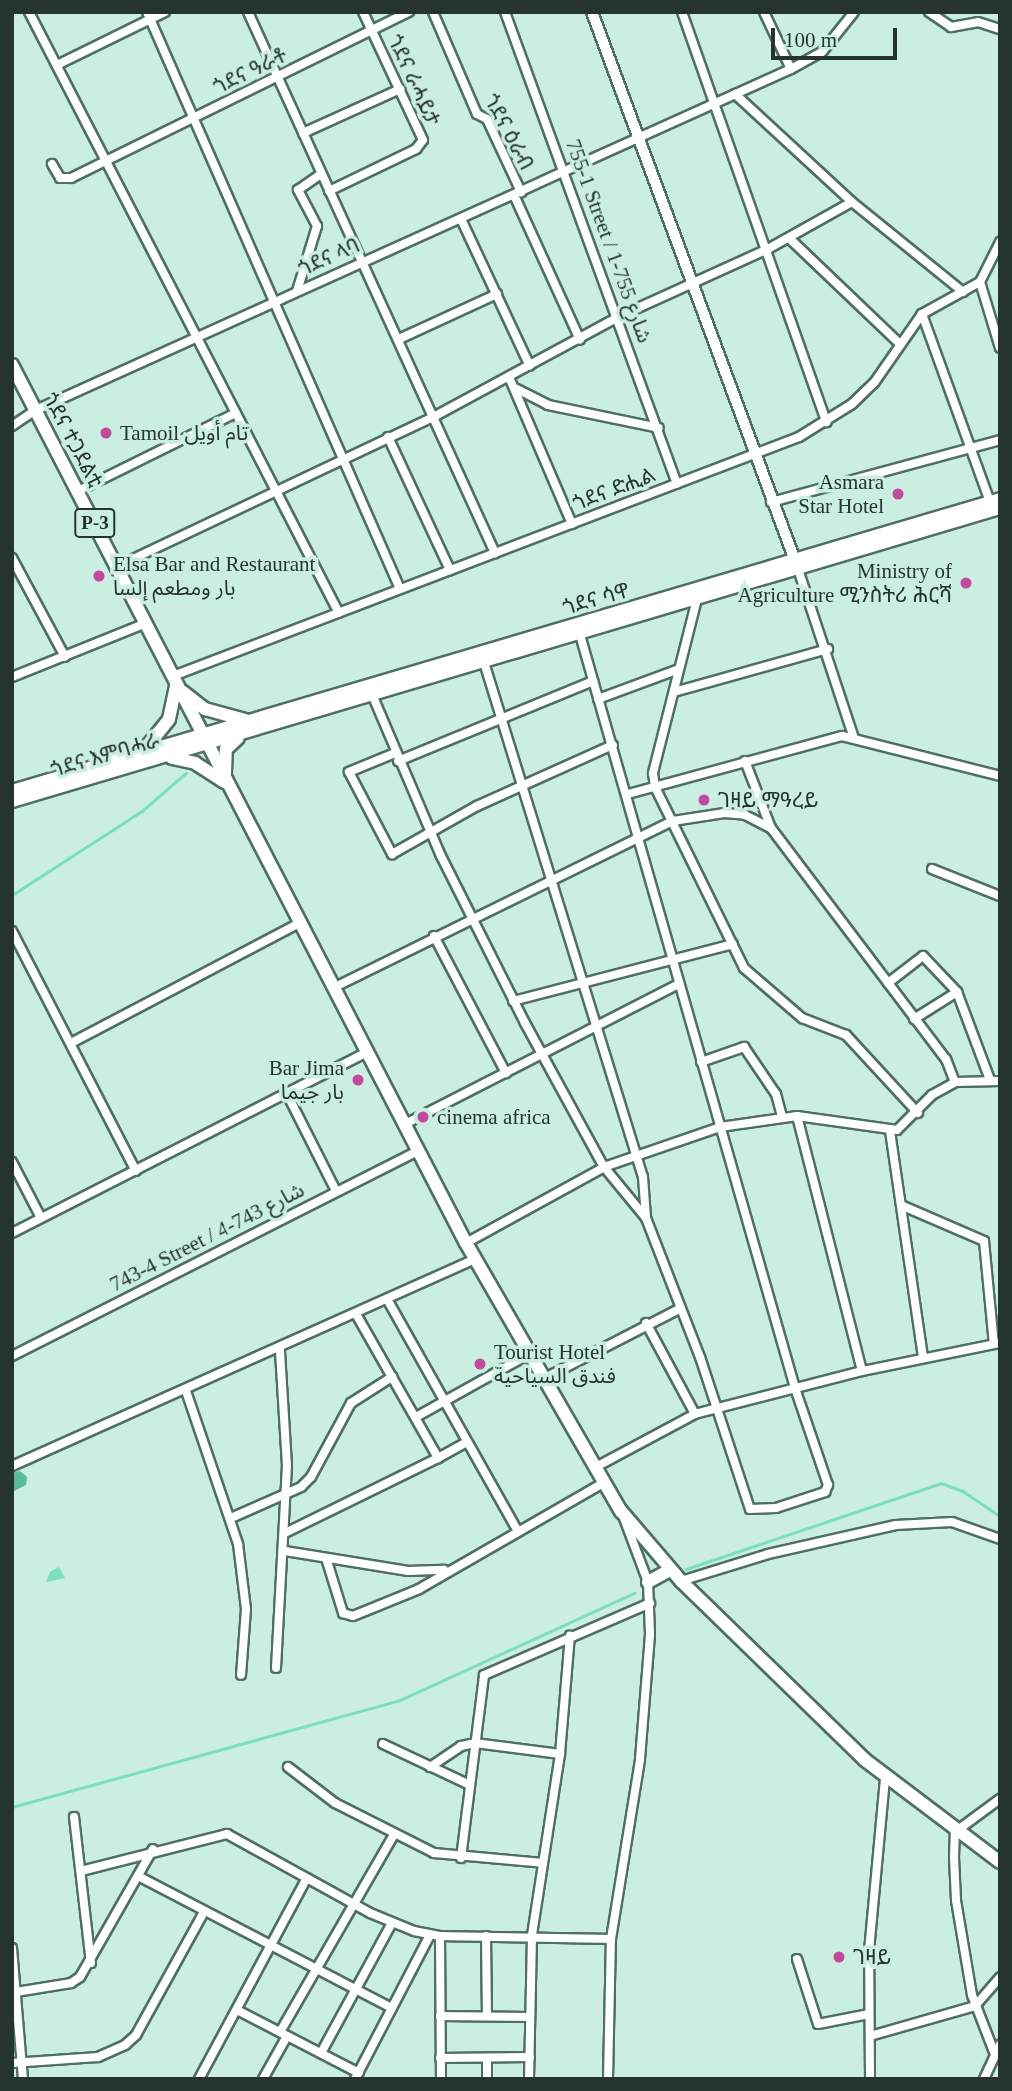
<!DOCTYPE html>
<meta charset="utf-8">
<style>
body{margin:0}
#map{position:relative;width:1012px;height:2091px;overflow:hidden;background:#caeedf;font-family:"Times New Roman","Noto Sans Arabic","Noto Sans Ethiopic",serif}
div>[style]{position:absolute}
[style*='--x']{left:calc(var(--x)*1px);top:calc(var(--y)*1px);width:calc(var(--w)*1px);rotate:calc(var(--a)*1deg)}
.forest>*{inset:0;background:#57bb99}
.water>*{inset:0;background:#7cdfbc}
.stream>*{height:2.5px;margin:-1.25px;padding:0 1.25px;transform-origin:1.25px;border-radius:1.25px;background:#7cdfbc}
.roads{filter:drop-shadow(2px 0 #4f6f62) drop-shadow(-2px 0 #4f6f62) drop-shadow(0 2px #4f6f62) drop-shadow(0 -2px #4f6f62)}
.minor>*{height:8px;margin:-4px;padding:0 4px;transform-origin:4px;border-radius:4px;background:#fff}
.tertiary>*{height:10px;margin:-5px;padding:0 5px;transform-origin:5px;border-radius:5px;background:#fff}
.primary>*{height:12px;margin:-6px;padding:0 6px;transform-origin:6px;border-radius:6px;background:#fff}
.dots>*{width:19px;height:19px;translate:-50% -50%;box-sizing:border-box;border:4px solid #caeedf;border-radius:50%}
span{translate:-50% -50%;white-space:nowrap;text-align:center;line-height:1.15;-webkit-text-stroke:7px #caeedf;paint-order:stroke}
.shield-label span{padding:2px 5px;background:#caeedf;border:2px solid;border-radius:5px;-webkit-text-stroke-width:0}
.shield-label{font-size:19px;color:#26342e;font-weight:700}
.street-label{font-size:21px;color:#26342e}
.poi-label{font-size:21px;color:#26342e}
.left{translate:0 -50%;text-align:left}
.right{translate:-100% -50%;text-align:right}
.frame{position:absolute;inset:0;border:14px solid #26342e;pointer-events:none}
.scale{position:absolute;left:771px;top:28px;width:126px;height:32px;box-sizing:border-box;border:4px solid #26342e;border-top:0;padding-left:9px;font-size:21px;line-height:24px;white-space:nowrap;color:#26342e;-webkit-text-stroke:5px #caeedf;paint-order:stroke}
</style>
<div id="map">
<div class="forest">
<div style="clip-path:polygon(20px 1471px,27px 1477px,26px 1485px,12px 1492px,12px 1473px)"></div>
</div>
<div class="water">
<div style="clip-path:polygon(59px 1567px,65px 1578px,46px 1582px,50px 1572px)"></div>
</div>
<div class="stream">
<div style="--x:12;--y:895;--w:155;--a:-32.9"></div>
<div style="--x:142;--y:811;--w:58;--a:-40.8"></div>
<div style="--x:686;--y:1569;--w:269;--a:-18.6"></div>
<div style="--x:941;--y:1483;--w:23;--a:20"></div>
<div style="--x:963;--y:1491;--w:45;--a:34"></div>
<div style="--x:12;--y:1807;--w:400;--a:-15.4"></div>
<div style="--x:398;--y:1701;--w:260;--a:-24.6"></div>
</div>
<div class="roads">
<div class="minor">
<div style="--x:29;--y:12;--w:676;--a:62.72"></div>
<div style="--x:147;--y:12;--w:630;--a:66.32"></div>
<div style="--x:248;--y:12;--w:595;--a:65.46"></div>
<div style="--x:433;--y:12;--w:111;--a:66.7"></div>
<div style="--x:477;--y:114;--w:11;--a:27"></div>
<div style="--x:487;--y:119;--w:81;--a:65"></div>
<div style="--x:505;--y:12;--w:502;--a:69.98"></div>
<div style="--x:682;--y:12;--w:435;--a:70.6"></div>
<div style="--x:764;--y:12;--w:63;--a:64.7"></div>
<div style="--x:929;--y:12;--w:27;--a:34"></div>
<div style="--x:951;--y:27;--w:27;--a:-10"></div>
<div style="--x:978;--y:22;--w:23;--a:18"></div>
<div style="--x:57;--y:65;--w:120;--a:-26.1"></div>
<div style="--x:735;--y:94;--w:159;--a:42.7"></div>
<div style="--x:852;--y:202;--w:143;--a:39"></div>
<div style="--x:303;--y:133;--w:107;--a:-24.4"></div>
<div style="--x:52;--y:164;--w:16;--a:60"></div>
<div style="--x:60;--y:178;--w:11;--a:0"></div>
<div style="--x:71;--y:178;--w:377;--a:-26.2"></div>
<div style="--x:329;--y:191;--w:97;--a:-25.8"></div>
<div style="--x:416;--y:149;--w:11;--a:-52"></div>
<div style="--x:423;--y:140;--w:141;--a:-115.1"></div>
<div style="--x:514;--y:195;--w:159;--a:65.5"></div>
<div style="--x:461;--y:219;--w:162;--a:64.9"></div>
<div style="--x:789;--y:238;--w:153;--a:43.7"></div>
<div style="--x:980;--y:282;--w:69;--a:73.1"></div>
<div style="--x:297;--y:291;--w:68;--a:-72.9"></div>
<div style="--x:317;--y:226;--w:41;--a:-117.8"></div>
<div style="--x:298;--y:190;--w:28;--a:-35"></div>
<div style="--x:922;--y:314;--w:200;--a:70.1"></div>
<div style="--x:399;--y:339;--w:108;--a:-24.7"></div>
<div style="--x:509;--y:377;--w:160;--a:66.8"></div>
<div style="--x:517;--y:389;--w:35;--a:27"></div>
<div style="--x:548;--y:405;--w:113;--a:11.7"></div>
<div style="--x:12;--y:426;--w:29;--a:-34"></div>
<div style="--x:36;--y:410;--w:828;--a:-24.31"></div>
<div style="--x:791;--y:69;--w:35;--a:-29"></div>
<div style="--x:822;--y:52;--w:51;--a:-51.3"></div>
<div style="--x:388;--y:437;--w:147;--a:65"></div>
<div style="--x:78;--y:491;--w:176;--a:-26.3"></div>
<div style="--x:771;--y:502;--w:237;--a:-15.1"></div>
<div style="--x:12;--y:558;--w:112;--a:61.8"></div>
<div style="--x:118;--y:566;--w:351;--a:-25.3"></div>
<div style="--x:435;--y:416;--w:208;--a:-28.4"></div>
<div style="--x:618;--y:317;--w:162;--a:-24.4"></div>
<div style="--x:766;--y:250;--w:98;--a:-29.2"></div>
<div style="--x:798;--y:569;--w:178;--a:71.7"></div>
<div style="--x:698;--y:595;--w:184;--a:104.2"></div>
<div style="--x:653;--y:773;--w:14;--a:82"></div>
<div style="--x:655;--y:787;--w:202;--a:63.8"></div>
<div style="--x:744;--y:968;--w:77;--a:40.8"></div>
<div style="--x:802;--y:1018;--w:47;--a:21.1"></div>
<div style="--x:846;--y:1035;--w:106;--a:47.3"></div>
<div style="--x:483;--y:659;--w:542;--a:72.84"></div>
<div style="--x:643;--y:1177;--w:41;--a:85.8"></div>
<div style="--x:646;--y:1218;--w:149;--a:68.8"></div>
<div style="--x:700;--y:1357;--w:160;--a:71.8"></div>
<div style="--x:750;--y:1509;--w:26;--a:-2"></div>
<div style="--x:776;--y:1508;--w:52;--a:-18.1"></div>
<div style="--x:825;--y:1492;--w:8;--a:-67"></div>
<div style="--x:828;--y:1485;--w:102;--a:-108.8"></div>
<div style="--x:795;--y:1388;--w:787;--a:-105.93"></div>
<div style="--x:173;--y:676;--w:670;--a:-20.9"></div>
<div style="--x:799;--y:437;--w:62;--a:-31.9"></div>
<div style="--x:852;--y:404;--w:30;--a:-44"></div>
<div style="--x:874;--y:383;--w:84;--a:-55.2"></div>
<div style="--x:922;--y:314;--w:66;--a:-28.9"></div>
<div style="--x:980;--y:282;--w:45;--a:-63.4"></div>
<div style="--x:12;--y:677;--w:144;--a:-21.9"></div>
<div style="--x:371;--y:692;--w:178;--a:66.9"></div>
<div style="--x:441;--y:856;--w:187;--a:63.3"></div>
<div style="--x:525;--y:1023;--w:164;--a:61.3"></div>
<div style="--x:604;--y:1167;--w:66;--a:50.5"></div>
<div style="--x:674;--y:692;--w:160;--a:-15.6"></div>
<div style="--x:598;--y:699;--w:86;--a:-20.3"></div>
<div style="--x:395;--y:753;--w:50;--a:157.6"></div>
<div style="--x:349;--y:772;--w:93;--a:62.3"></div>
<div style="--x:392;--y:854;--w:98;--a:-29.5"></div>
<div style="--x:477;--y:806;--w:149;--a:-24.2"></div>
<div style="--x:398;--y:761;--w:211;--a:-22.3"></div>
<div style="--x:745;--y:761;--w:72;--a:68.8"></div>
<div style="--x:771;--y:828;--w:290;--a:52.9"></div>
<div style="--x:946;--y:1059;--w:25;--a:69"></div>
<div style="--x:628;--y:794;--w:222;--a:-15.2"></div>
<div style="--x:842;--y:736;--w:163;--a:14.2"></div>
<div style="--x:932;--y:869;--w:73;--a:21.7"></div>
<div style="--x:12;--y:931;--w:270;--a:62.7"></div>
<div style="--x:434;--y:936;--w:155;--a:62.3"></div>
<div style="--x:888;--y:983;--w:44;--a:-37.6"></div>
<div style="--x:923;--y:956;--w:50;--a:46.6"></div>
<div style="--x:957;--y:992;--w:94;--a:69.4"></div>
<div style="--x:335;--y:987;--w:377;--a:-26.2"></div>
<div style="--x:673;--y:821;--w:52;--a:-8.9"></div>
<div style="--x:724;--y:813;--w:21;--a:5"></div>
<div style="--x:745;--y:815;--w:29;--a:27"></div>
<div style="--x:513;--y:1001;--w:227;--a:-14.5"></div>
<div style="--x:914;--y:1019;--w:51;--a:-32.1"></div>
<div style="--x:71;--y:1043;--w:260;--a:-27.7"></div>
<div style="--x:701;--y:1062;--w:46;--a:-19.2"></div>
<div style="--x:744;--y:1047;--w:57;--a:55.8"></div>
<div style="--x:776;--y:1094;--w:24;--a:75"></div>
<div style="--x:287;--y:1094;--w:109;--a:63.2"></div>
<div style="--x:797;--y:1116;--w:263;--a:75.7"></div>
<div style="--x:405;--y:1124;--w:308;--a:-27.1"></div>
<div style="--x:890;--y:1131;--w:228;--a:81.7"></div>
<div style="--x:12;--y:1162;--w:63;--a:62.6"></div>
<div style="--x:903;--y:1206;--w:88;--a:23.4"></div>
<div style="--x:984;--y:1241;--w:103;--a:84.5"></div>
<div style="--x:12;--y:1233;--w:399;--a:-27"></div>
<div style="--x:466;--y:1243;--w:158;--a:-28.8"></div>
<div style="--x:604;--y:1167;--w:123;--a:-19"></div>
<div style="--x:720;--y:1127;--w:78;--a:-8.1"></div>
<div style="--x:797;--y:1116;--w:101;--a:8"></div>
<div style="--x:897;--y:1130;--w:49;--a:-45"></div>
<div style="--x:932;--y:1095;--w:26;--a:-29"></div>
<div style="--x:955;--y:1082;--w:45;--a:-1.3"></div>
<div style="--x:387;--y:1299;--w:265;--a:60.6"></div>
<div style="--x:356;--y:1314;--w:166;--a:60.3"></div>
<div style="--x:438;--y:1458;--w:33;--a:-29"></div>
<div style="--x:646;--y:1323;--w:103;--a:61.7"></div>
<div style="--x:12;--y:1356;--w:456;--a:-26.8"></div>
<div style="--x:543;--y:1379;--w:155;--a:-27.2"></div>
<div style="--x:186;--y:1391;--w:162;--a:71.2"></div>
<div style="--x:238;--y:1544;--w:65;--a:83"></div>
<div style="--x:246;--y:1609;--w:66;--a:94.3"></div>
<div style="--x:416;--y:1417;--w:129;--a:-29.1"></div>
<div style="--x:12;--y:1466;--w:507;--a:-24.09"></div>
<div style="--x:594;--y:1468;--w:115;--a:-28.1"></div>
<div style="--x:695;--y:1414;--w:172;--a:-14.4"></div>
<div style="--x:862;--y:1371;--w:141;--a:-11.5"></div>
<div style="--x:231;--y:1518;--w:77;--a:-23.9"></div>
<div style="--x:301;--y:1487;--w:14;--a:-45"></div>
<div style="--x:311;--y:1477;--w:84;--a:-61.6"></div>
<div style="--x:351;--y:1403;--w:49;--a:-32.4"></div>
<div style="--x:285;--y:1533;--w:170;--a:-26.1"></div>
<div style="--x:285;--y:1551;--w:125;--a:9.2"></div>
<div style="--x:408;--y:1571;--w:36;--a:-2"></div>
<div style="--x:326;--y:1558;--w:58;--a:72.8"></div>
<div style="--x:343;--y:1613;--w:10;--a:17"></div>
<div style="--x:353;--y:1616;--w:71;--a:-22.2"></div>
<div style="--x:419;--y:1589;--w:212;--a:-29.9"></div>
<div style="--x:681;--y:1581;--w:91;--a:-17.2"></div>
<div style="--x:768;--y:1554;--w:131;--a:-12.8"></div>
<div style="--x:896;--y:1525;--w:56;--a:-3.1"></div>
<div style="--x:952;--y:1522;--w:51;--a:19.5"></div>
<div style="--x:276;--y:1668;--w:202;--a:-86.9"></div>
<div style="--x:287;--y:1466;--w:116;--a:-93.5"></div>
<div style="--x:383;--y:1744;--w:94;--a:25.2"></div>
<div style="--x:288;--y:1767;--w:59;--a:37.5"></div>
<div style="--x:335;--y:1803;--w:111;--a:26.8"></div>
<div style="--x:434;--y:1853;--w:109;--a:5.2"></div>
<div style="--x:430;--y:1767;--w:37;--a:-34"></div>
<div style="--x:461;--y:1746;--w:14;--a:-12"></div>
<div style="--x:475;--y:1743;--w:86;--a:7.4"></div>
<div style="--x:74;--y:1817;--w:147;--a:83.4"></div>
<div style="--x:461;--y:1858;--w:184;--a:-82.8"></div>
<div style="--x:484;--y:1675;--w:181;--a:-23.4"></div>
<div style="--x:81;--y:1871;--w:151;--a:-14.2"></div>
<div style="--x:227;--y:1834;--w:163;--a:28.9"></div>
<div style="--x:370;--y:1913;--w:48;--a:22.2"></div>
<div style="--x:414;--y:1931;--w:26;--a:11"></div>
<div style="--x:440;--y:1936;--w:171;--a:1"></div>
<div style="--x:138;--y:1876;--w:286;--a:27.5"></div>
<div style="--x:440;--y:1936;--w:143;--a:89.6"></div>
<div style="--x:486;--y:1936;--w:80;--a:89.3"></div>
<div style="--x:12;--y:1948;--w:131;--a:85.2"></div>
<div style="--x:797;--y:1959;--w:68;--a:72.1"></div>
<div style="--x:818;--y:2024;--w:52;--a:-11.1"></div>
<div style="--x:16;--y:1992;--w:56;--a:-9.3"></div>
<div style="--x:71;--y:1983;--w:11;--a:-34"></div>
<div style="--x:80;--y:1977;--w:147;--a:-60.3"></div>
<div style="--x:237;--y:2010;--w:137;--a:27.3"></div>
<div style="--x:440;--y:2016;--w:90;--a:0.6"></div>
<div style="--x:280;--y:2032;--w:226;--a:-60"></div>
<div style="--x:870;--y:2036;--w:109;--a:-15.9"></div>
<div style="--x:975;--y:2006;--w:38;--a:-49"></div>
<div style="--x:994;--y:2052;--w:61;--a:-111.1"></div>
<div style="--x:972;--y:1995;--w:96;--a:-99.6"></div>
<div style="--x:956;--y:1900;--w:43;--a:-92.7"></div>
<div style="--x:954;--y:1857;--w:25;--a:-88"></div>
<div style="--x:955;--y:1832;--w:56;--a:-36.3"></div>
<div style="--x:321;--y:2053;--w:148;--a:-61.4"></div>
<div style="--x:440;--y:2058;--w:90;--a:-0.6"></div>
<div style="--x:12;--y:2063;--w:86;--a:-4"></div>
<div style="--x:98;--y:2057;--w:30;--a:-24"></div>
<div style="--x:125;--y:2045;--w:15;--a:-42"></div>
<div style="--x:136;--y:2035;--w:141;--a:-61.1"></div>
<div style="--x:199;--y:2079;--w:228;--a:-61.8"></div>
<div style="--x:263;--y:2079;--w:49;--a:-60.8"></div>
<div style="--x:355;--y:2079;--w:162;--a:-62.5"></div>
<div style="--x:487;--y:2079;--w:21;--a:-90"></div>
<div style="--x:529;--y:2079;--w:144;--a:-88.8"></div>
<div style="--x:532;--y:1935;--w:183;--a:-81.2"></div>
<div style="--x:560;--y:1754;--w:119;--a:-85.2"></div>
<div style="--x:608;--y:2079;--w:140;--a:-88.8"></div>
<div style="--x:611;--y:1939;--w:182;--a:-80.8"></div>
<div style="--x:640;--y:1759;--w:125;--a:-85.4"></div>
<div style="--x:650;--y:1634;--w:52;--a:-92.2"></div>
<div style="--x:648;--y:1582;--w:68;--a:-110.6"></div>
<div style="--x:870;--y:2079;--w:128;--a:-90.4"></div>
<div style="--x:869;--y:1951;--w:175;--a:-84.7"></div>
<div style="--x:984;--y:2079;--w:38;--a:-65"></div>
</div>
<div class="tertiary">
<div style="--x:592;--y:12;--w:591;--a:69.69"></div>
</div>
<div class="primary">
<div style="--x:12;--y:365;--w:988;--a:62.66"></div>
<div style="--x:466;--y:1243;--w:310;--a:60"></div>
<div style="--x:621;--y:1511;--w:92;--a:49.4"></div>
<div style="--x:681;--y:1581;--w:257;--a:44.2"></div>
<div style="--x:865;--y:1760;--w:169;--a:37.1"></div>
<div style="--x:183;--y:692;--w:28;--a:38"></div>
<div style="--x:205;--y:709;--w:41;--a:15.4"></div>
<div style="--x:145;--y:749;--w:38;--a:-51"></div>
<div style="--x:169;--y:719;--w:34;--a:-78"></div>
<div style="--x:172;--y:758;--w:24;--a:12"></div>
<div style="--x:195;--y:763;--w:35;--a:33"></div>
<div style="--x:225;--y:773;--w:24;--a:-88"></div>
<div style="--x:226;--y:749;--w:16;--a:-43"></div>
<div style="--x:12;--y:791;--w:1030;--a:-16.46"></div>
<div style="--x:12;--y:801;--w:1031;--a:-16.52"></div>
<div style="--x:648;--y:1582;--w:25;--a:-29"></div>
</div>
</div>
<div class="dots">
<div style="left:106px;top:433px;background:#c24a9e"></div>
<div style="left:898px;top:494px;background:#c24a9e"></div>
<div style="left:99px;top:576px;background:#c24a9e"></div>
<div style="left:966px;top:583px;background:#c24a9e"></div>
<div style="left:704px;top:800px;background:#c24a9e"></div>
<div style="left:358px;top:1080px;background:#c24a9e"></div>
<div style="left:423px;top:1117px;background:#c24a9e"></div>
<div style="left:480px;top:1364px;background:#c24a9e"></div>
<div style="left:839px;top:1957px;background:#c24a9e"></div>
</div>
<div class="shield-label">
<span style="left:95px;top:523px">P-3</span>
</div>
<div class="street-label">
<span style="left:250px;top:71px;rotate:-26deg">ጎደና ዓራቶ</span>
<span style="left:414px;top:80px;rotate:65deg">ጎደና ራሓይታ</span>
<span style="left:509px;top:132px;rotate:62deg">ጎደና ዕራብ</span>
<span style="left:609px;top:241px;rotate:70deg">755-1 Street / شارع 755-1</span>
<span style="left:329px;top:257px;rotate:-24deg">ጎደና ላባ</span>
<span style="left:73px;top:440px;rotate:62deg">ጎደና ተጋደልቲ</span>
<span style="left:614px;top:489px;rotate:-21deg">ጎደና ድሒል</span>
<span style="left:596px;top:599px;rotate:-16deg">ጎደና ሳዋ</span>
<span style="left:105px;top:755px;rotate:-16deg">ጎደና እምባሓራ</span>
<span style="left:207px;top:1237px;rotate:-27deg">743-4 Street / شارع 743-4</span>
</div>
<div class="poi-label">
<span class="left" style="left:120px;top:433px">Tamoil تام أويل</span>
<span class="right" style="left:884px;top:494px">Asmara<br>Star Hotel</span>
<span class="left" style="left:113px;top:576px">Elsa Bar and Restaurant<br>بار ومطعم إلسا</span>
<span class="right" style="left:952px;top:583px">Ministry of<br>Agriculture ሚንስትሪ ሕርሻ</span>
<span class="left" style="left:718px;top:800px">ገዛይ ማዓረይ</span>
<span class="right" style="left:344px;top:1080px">Bar Jima<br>بار جيما</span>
<span class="left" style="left:437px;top:1117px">cinema africa</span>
<span class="left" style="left:494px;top:1364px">Tourist Hotel<br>فندق السياحية</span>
<span class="left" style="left:853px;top:1957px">ገዛይ</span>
</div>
<div class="frame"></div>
<div class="scale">100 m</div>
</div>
